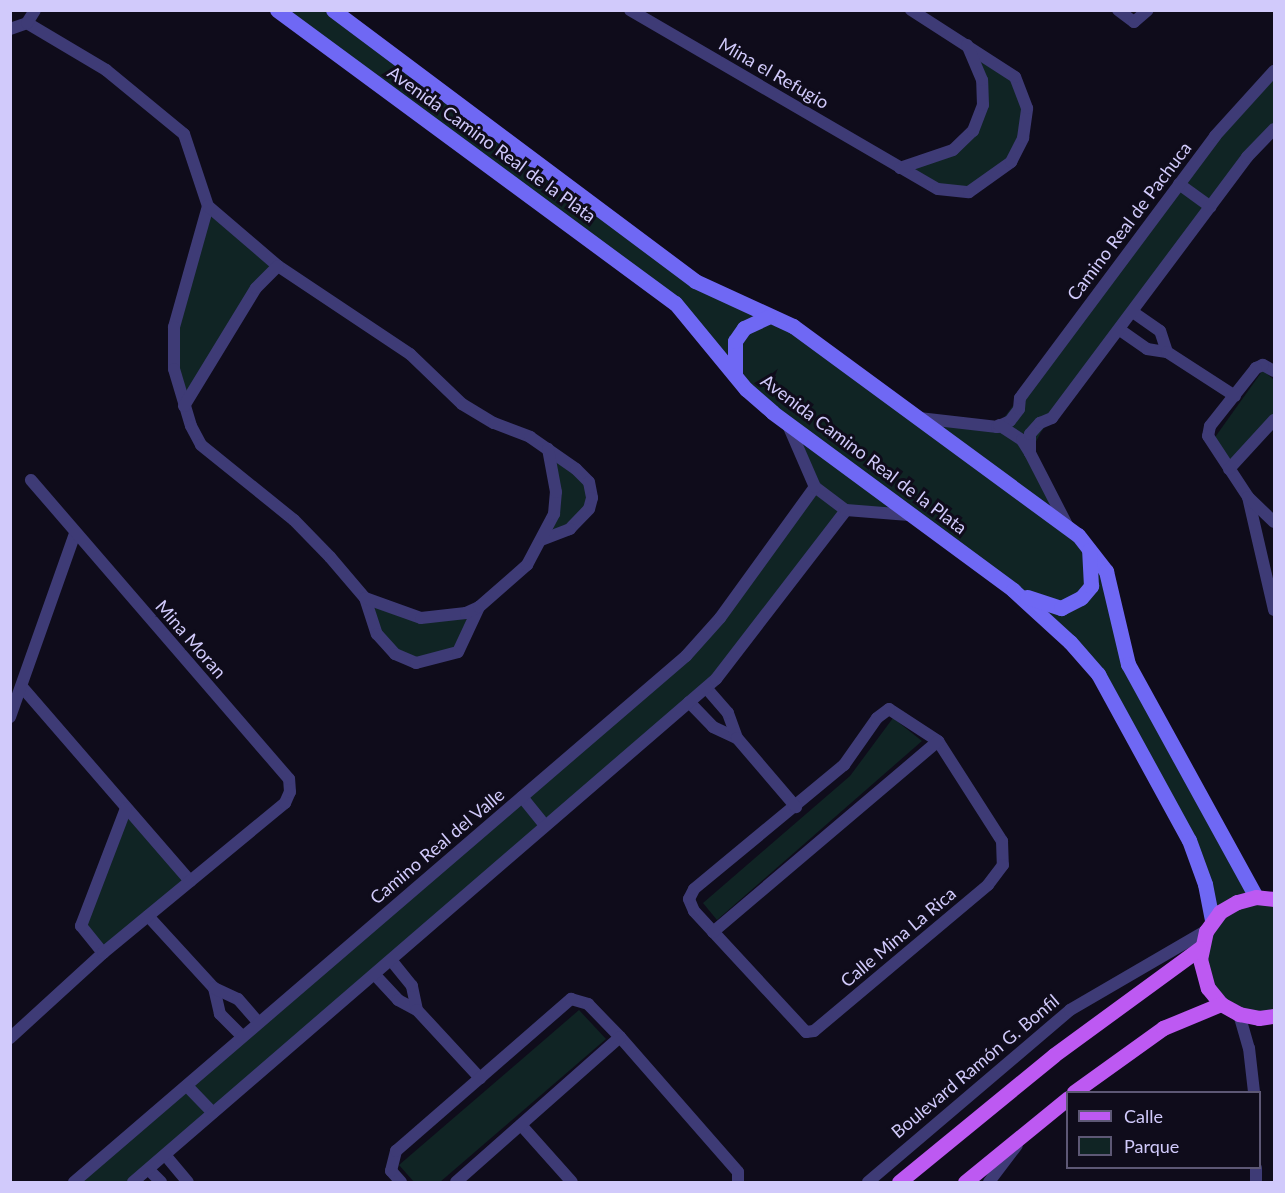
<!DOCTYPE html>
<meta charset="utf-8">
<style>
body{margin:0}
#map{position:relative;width:1285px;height:1193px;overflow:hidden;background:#0f0c1b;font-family:Lato,sans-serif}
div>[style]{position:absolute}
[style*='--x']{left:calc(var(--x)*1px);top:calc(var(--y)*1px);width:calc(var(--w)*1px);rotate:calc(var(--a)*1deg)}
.green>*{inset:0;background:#102424}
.minor>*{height:12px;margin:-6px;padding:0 6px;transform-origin:6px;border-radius:6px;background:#3e3b76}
.secondary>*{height:15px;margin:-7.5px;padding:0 7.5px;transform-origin:7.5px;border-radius:7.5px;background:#6f68f4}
.primary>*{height:15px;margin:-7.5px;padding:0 7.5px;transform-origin:7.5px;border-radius:7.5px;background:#bd59f2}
span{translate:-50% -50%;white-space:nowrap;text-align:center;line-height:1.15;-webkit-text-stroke:6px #0f0c1b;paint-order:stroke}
.street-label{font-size:18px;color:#d1cafb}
.frame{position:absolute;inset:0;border:12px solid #d1cafb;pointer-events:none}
.legend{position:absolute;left:1066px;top:1091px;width:195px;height:78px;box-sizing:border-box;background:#0f0c1b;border:2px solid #5d5875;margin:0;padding:8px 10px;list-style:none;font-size:18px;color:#d1cafb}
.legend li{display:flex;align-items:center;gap:12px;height:30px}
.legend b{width:30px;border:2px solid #5d5875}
</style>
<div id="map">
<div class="green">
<div style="clip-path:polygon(277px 11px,333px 11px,695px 281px,768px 317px,919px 418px,997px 427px,1215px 136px,1274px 71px,1274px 129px,1041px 432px,1030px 453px,1040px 480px,1099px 560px,1128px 665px,1256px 897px,1274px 899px,1274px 1016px,1259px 1018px,1208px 988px,1205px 884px,1098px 674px,1070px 642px,909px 515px,846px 510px,733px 660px,133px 1182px,74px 1182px,686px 656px,815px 487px,788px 425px,675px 303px)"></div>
<div style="clip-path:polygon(967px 45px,1015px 77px,1027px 108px,1011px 162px,969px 192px,938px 189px,900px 168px,928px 161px,973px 131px,983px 105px)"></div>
<div style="clip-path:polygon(208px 206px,278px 266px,256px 288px,184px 406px,174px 327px)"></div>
<div style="clip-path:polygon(1263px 370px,1274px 380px,1274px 416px,1229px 463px,1213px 440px)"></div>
<div style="clip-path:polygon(548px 449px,589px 482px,589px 509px,542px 540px,554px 514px)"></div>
<div style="clip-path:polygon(365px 598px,421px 618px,479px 607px,458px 652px,416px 663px,377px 634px)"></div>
<div style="clip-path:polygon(893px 718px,922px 741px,717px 920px,703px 903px,850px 776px)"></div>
<div style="clip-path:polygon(126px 808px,190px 881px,103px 953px,81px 926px)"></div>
<div style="clip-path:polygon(579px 1010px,606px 1039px,440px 1182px,414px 1182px,399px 1165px)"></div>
</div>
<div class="minor">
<div style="--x:630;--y:10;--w:356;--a:30.2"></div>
<div style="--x:938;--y:189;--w:31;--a:6"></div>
<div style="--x:969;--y:192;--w:52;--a:-35.5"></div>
<div style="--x:1011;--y:162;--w:27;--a:-63"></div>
<div style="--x:1023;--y:138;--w:30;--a:-82"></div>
<div style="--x:1027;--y:108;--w:33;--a:-111"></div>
<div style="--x:1015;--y:77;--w:124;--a:-147.2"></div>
<div style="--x:1118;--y:10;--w:20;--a:37"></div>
<div style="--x:1134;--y:22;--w:18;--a:-41"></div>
<div style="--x:27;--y:23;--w:92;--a:30.7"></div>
<div style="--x:106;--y:70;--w:101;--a:39.4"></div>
<div style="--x:184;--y:134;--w:76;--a:71.6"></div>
<div style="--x:208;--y:206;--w:126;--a:105.7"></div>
<div style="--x:174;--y:327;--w:42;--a:90"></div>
<div style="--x:174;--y:369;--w:59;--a:73.4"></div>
<div style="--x:191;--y:426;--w:21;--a:62"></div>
<div style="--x:201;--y:445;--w:119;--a:38.9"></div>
<div style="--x:294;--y:520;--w:52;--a:45.8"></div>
<div style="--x:330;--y:557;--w:54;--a:49.5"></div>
<div style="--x:365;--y:598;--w:38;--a:72"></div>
<div style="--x:377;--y:634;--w:27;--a:48"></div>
<div style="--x:395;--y:654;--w:23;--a:23"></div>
<div style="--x:416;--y:663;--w:43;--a:-14.7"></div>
<div style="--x:458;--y:652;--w:50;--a:-65"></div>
<div style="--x:10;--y:29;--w:18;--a:-19"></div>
<div style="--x:27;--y:23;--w:15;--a:-58"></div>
<div style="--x:900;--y:168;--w:56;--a:-18.8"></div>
<div style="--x:953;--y:150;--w:28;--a:-44"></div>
<div style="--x:973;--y:131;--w:28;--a:-69"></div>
<div style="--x:983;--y:105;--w:25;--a:-92"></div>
<div style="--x:982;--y:80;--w:38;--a:-113"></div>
<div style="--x:1179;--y:184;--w:39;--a:36"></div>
<div style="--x:208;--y:206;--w:92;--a:40.6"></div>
<div style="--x:278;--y:266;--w:159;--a:33.7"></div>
<div style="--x:410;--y:354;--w:72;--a:43.9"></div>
<div style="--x:462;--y:404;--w:37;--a:31"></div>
<div style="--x:494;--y:423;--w:39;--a:21"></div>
<div style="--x:530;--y:437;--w:56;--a:34.8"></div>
<div style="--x:576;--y:469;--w:18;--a:45"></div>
<div style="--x:589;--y:482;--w:16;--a:79"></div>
<div style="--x:592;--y:498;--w:11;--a:105"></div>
<div style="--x:589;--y:509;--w:28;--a:134"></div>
<div style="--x:570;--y:529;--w:30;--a:159"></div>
<div style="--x:1120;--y:330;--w:33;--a:35"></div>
<div style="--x:1147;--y:349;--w:20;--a:9"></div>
<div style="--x:1167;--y:352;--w:22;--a:-108"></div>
<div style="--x:1160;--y:331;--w:33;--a:-145"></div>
<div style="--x:1167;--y:352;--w:81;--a:32.9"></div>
<div style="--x:1274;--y:371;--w:13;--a:-151"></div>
<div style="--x:1263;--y:365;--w:8;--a:157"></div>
<div style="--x:1256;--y:368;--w:74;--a:128.4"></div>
<div style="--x:1210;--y:426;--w:10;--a:101"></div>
<div style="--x:1208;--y:436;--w:73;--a:56.7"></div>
<div style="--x:1248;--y:497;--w:116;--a:77"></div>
<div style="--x:184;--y:406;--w:138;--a:-58.6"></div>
<div style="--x:256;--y:288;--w:31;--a:-45"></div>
<div style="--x:919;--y:418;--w:79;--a:6.6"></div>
<div style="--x:997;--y:427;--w:14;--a:-25"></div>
<div style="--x:1010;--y:421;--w:15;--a:-53"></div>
<div style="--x:1019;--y:409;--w:11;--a:-85"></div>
<div style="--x:1020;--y:398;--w:327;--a:-53.3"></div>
<div style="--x:1215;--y:136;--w:88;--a:-47.8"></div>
<div style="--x:999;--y:425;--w:27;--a:33"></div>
<div style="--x:1022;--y:440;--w:15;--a:58"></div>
<div style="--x:1030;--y:453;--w:83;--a:62.8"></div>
<div style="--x:1030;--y:453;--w:19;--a:-90"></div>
<div style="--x:1030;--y:434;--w:15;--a:-48"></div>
<div style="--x:1040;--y:423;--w:13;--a:-23"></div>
<div style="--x:1052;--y:418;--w:326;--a:-53.2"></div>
<div style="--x:1247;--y:157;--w:39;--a:-46"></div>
<div style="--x:1229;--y:469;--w:67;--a:-47.4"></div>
<div style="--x:815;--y:487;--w:39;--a:37"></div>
<div style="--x:1248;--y:497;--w:36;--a:44"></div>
<div style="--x:365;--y:598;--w:59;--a:19.7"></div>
<div style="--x:421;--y:618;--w:45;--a:-6.3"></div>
<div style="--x:466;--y:613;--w:14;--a:-25"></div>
<div style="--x:479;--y:607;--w:64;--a:-41.2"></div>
<div style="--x:527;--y:565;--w:58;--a:-62.1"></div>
<div style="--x:554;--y:514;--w:22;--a:-85"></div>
<div style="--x:556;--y:492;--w:44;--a:-100.5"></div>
<div style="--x:22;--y:687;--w:257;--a:49.1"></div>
<div style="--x:689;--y:702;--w:35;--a:46"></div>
<div style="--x:713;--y:727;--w:26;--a:25"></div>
<div style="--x:737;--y:738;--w:27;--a:-110"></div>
<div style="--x:728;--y:713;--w:33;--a:-131"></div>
<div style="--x:889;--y:709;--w:59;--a:33.1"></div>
<div style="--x:938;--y:741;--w:119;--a:57.4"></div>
<div style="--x:1002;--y:841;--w:24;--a:88"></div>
<div style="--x:1003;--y:865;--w:25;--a:127"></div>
<div style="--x:988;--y:885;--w:227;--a:140"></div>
<div style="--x:814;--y:1031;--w:8;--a:173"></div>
<div style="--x:806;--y:1032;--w:165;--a:-132.8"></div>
<div style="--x:694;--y:911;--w:13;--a:-113"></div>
<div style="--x:689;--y:899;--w:11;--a:-63"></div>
<div style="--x:694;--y:889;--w:195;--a:-39.6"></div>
<div style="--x:844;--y:765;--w:57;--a:-54.9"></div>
<div style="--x:877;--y:718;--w:15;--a:-37"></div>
<div style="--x:10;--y:717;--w:195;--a:-70.5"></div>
<div style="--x:737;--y:738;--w:91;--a:49.5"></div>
<div style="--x:522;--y:797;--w:36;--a:51"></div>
<div style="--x:148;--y:916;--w:98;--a:47.5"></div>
<div style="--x:713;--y:932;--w:295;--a:-40.3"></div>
<div style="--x:103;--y:953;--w:35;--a:-129"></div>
<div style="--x:81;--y:926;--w:126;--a:-69.1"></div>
<div style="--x:375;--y:975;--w:34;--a:47"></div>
<div style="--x:398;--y:1000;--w:21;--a:28"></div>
<div style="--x:417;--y:1010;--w:25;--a:-102"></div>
<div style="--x:412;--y:986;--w:32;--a:-129"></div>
<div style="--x:417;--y:1010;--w:93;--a:47.2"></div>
<div style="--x:1239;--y:1014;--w:35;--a:74"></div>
<div style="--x:1249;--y:1048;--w:44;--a:83.5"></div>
<div style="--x:241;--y:1035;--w:30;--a:-135"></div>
<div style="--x:220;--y:1014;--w:27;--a:-103"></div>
<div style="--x:214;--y:988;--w:26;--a:25"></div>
<div style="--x:238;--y:999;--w:29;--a:49"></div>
<div style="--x:10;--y:1038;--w:126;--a:-42.4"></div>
<div style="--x:103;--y:953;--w:236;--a:-39.5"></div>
<div style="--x:285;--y:803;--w:12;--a:-66"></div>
<div style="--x:290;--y:792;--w:13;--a:-94"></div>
<div style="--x:289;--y:779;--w:395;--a:-130.8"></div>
<div style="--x:187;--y:1086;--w:37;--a:46"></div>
<div style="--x:521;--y:1125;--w:76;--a:48.2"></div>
<div style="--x:166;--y:1156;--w:34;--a:50"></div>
<div style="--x:1256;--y:1168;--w:14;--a:90"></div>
<div style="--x:149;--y:1170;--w:17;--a:45"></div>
<div style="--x:74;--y:1182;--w:807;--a:-40.68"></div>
<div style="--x:686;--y:656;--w:51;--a:-48.2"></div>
<div style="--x:720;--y:618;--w:162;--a:-54.1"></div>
<div style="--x:815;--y:487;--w:68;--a:-113.5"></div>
<div style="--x:133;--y:1182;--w:770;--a:-40.79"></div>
<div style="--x:716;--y:679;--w:213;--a:-52.4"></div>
<div style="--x:846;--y:510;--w:63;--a:4.5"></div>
<div style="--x:401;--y:1182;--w:15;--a:-132"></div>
<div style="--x:391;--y:1171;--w:21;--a:-76"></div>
<div style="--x:396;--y:1151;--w:232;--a:-41"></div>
<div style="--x:571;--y:999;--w:18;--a:16"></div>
<div style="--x:588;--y:1004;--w:46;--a:45.9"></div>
<div style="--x:620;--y:1037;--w:179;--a:48.8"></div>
<div style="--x:738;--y:1172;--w:10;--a:90"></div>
<div style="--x:456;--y:1182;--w:219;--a:-41.5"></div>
<div style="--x:868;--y:1182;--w:265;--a:-40.4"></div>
<div style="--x:1070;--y:1010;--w:157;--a:-30.2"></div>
<div style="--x:989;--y:1182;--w:46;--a:-52.9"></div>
</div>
<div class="secondary">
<div style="--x:277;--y:10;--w:494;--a:36.4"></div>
<div style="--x:675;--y:303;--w:112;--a:50.5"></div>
<div style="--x:746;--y:389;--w:35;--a:41"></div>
<div style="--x:772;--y:412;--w:300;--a:36.4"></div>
<div style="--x:1013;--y:590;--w:77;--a:42.4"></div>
<div style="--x:1070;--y:642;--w:43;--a:48.8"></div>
<div style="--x:1098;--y:674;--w:189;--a:61.3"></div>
<div style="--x:1189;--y:840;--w:47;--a:70"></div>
<div style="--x:1205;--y:884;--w:38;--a:79"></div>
<div style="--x:333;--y:10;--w:452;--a:36.8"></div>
<div style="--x:695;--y:281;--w:108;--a:24.7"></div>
<div style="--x:793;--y:326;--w:353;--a:36.3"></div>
<div style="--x:1078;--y:535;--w:46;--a:52.1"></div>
<div style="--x:1106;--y:571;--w:96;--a:76.7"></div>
<div style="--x:1128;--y:664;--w:266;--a:61.2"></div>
<div style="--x:735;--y:374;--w:33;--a:-90"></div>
<div style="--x:735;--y:341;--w:16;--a:-55"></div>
<div style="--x:744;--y:328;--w:26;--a:-25"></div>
<div style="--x:1027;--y:597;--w:36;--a:18"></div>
<div style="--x:1061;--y:608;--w:22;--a:-27"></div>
<div style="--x:1081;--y:598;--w:16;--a:-50"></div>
<div style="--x:1091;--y:586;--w:36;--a:-93"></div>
</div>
<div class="primary">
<div style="--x:1274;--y:899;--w:18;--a:-174"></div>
<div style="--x:1256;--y:897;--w:20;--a:165"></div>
<div style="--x:1237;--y:902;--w:20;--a:150"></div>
<div style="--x:1220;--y:912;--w:24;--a:126"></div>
<div style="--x:1206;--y:931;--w:29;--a:102"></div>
<div style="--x:1200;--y:959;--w:30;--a:75"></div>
<div style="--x:1208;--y:988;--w:21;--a:51"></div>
<div style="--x:1221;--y:1004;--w:21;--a:29"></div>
<div style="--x:1239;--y:1014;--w:20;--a:11"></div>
<div style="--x:1259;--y:1018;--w:15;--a:-8"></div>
<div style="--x:1074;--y:1092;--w:110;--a:-35.7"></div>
<div style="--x:1163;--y:1028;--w:63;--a:-22.5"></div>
<div style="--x:899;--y:1182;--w:200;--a:-39.3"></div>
<div style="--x:1054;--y:1055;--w:181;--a:-36.2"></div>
<div style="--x:965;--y:1182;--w:133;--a:-39.2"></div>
</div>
<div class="street-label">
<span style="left:774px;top:73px;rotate:30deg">Mina el Refugio</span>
<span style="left:492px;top:144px;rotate:36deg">Avenida Camino Real de la Plata</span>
<span style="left:1129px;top:221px;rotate:-53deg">Camino Real de Pachuca</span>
<span style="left:864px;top:454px;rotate:37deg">Avenida Camino Real de la Plata</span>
<span style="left:191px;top:639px;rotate:49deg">Mina Moran</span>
<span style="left:437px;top:846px;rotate:-40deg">Camino Real del Valle</span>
<span style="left:898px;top:937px;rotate:-40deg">Calle Mina La Rica</span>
<span style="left:975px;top:1066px;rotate:-40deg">Boulevard Ramón G. Bonfil</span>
</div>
<div class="frame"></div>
<ul class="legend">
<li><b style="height:8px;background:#bd59f2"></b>Calle</li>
<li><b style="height:16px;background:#102424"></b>Parque</li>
</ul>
</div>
